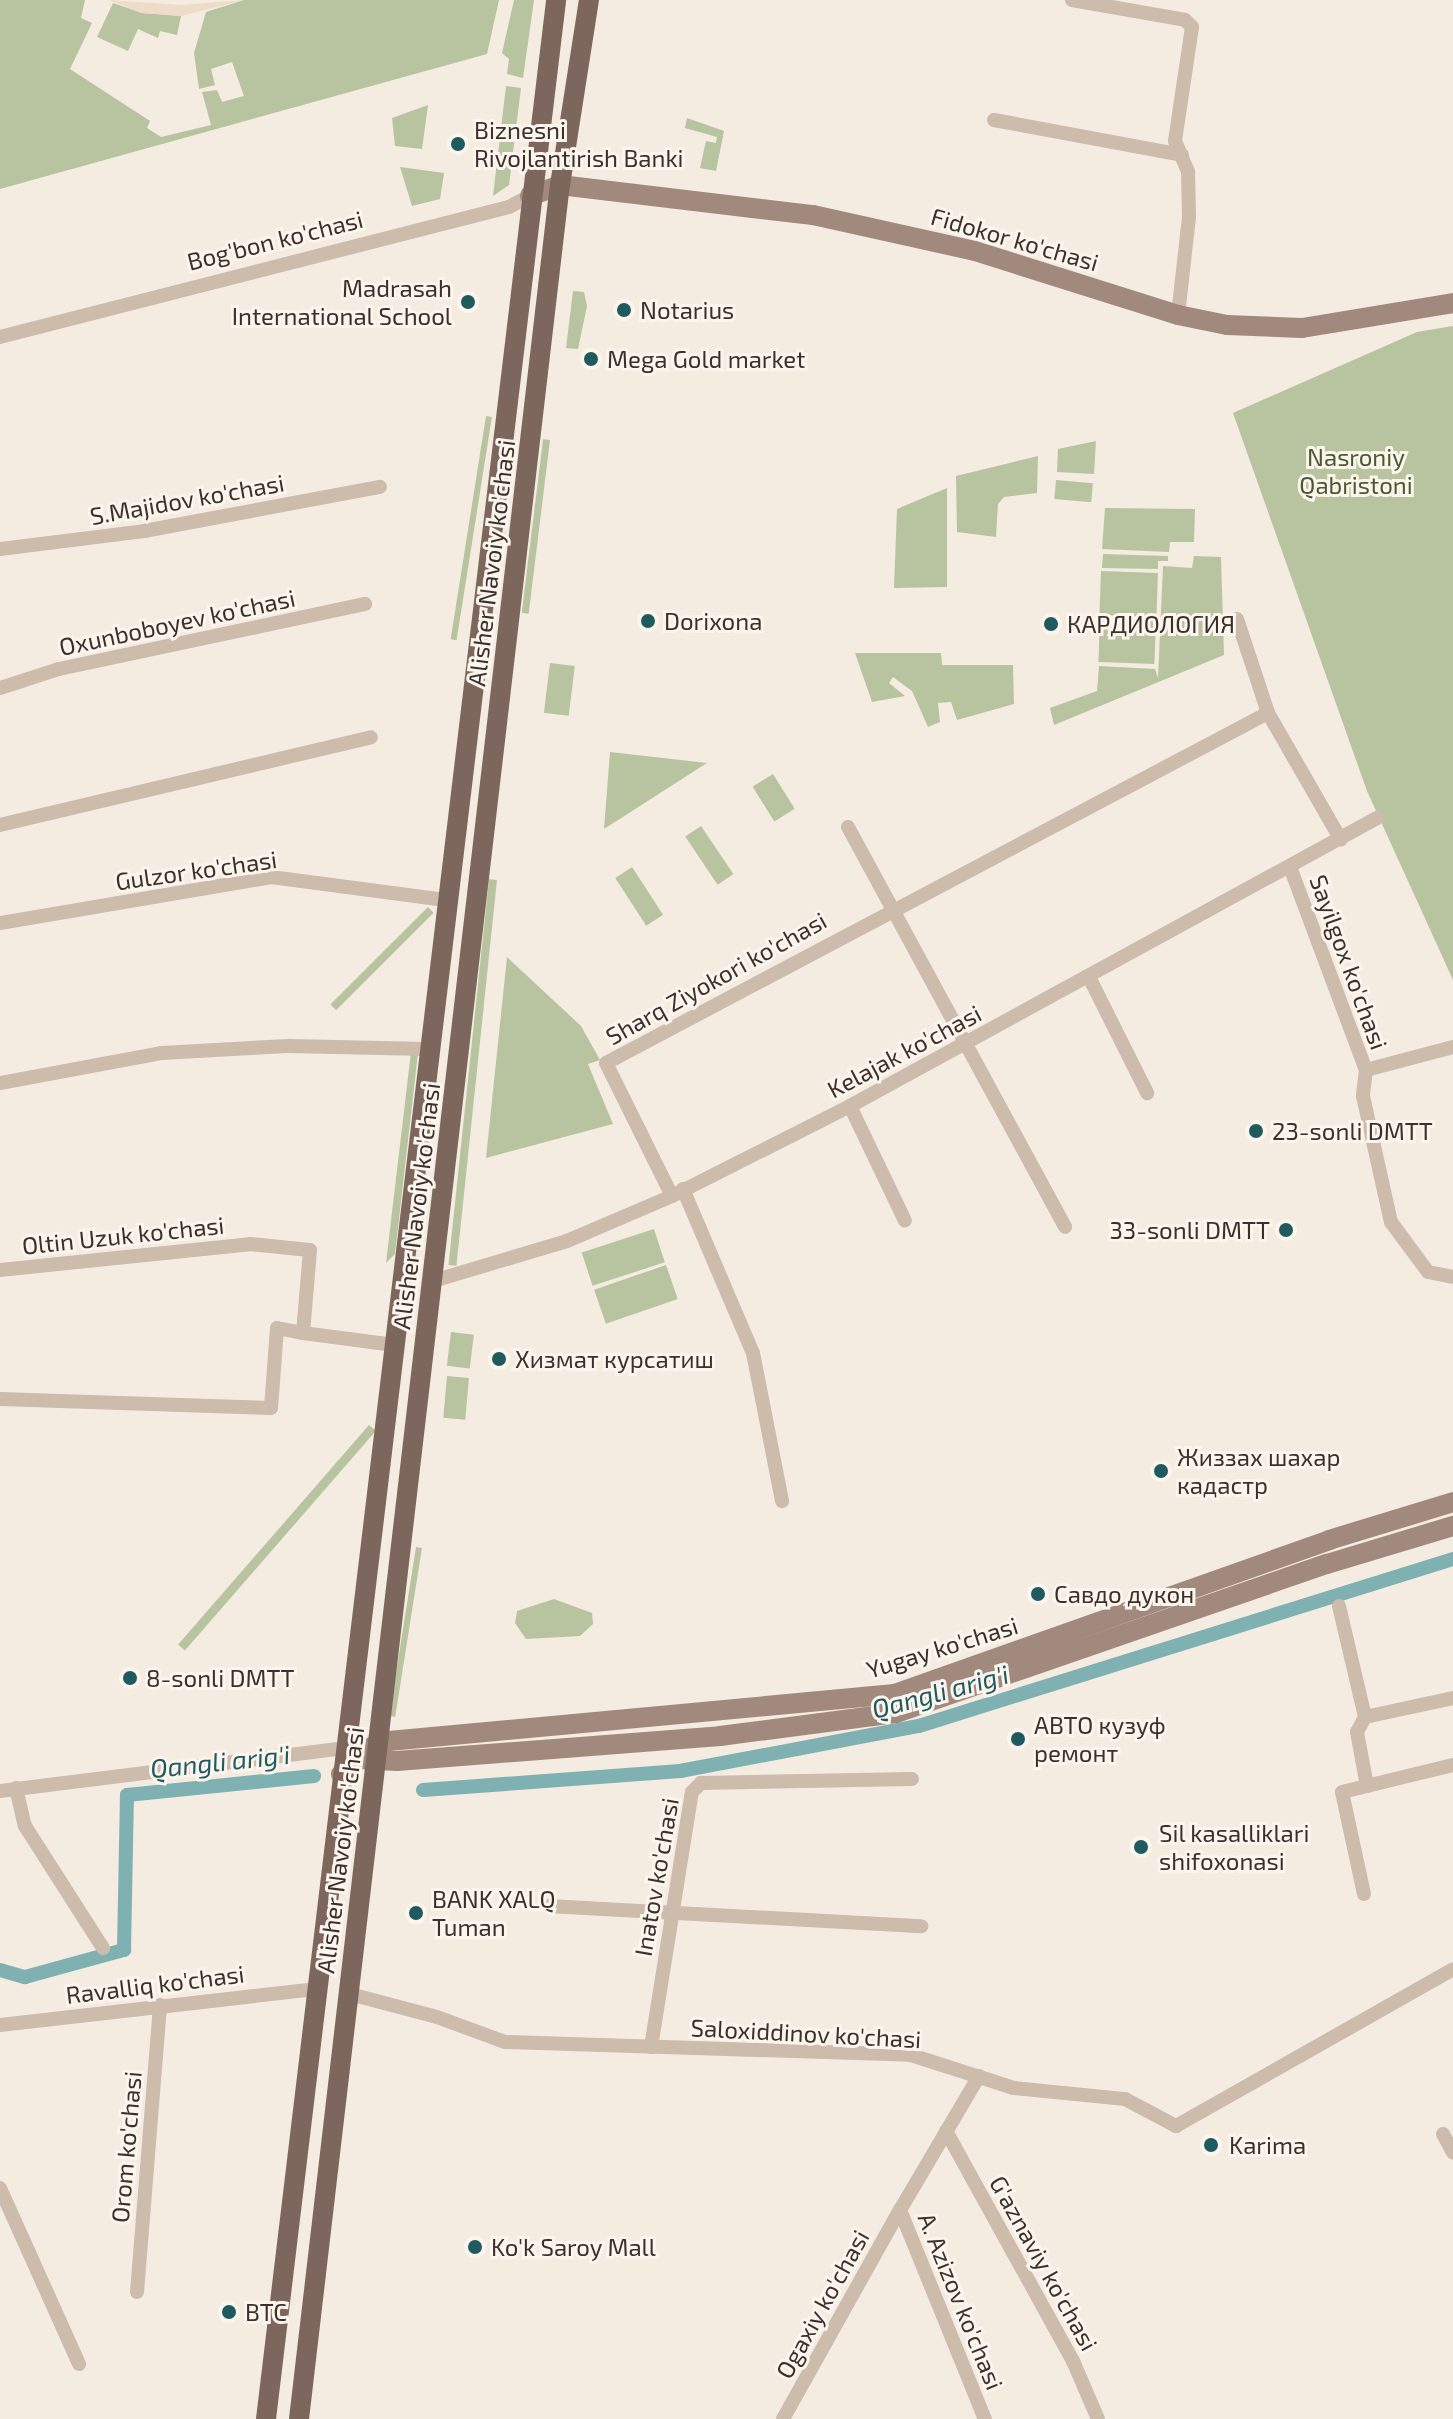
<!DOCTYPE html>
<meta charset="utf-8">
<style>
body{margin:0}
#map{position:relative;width:1453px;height:2419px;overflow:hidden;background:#f4ebe1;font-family:"Exo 2",sans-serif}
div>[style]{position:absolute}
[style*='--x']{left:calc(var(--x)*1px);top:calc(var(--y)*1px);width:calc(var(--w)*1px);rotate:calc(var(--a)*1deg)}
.green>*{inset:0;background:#b8c4a0;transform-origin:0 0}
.plaza>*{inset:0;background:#ecdcc8}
.canal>*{height:14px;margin:-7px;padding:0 7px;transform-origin:7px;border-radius:7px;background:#7fb0b2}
.street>*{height:14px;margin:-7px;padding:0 7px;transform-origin:7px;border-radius:7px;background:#cdbbac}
.secondary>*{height:20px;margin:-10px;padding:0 10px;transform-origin:10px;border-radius:10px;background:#a18a7d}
.primary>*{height:20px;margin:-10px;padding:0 10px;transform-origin:10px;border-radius:10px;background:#7d675c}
.dots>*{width:22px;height:22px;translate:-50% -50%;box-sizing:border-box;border:4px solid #fbf5ee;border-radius:50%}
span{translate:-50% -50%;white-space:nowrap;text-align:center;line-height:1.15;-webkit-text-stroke:6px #fbf5ee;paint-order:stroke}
.poi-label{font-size:24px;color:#3b302b}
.left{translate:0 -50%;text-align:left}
.right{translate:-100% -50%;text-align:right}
.street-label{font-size:24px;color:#3b302b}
.park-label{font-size:24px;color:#4a5a2e}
.water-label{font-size:26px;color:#1f5a5e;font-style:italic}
</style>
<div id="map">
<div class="green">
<div style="clip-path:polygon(0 0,85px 0,81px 18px,92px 23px,70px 69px,150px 121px,147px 128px,161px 137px,211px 125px,202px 92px,217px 90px,222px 102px,244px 96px,232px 62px,211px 69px,215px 85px,199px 89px,194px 53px,206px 12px,244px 0,499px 0,487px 54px,0 189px)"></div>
<div style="clip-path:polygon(514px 0,534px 0,523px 78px,507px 74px,509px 59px,502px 53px)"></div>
<div style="clip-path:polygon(113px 3px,142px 13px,181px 16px,177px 35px,160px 31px,158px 38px,138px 29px,128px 51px,97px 37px)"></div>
<div style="clip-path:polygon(506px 86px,521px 88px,509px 185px,493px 196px)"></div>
<div style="clip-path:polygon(428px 105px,422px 149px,395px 146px,392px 118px)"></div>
<div style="clip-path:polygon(687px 118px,724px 131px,716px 171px,700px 168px,706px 141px,716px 143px,717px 137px,685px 128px)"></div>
<div style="clip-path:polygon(400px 167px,444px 173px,440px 199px,412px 206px)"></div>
<div style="clip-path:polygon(573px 291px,584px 292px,587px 306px,578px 349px,566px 348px)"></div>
<div style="clip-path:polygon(1453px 326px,1453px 980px,1367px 791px,1233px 413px,1417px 332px)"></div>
<div style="left:486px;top:416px;width:6px;height:226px;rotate:9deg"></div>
<div style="left:550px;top:440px;width:175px;height:7px;rotate:97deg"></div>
<div style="clip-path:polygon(1096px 441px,1094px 474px,1057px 472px,1058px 449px)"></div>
<div style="clip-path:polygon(1038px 456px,1037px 493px,1004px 497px,998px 504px,996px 537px,957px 532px,956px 476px)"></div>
<div style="left:1056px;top:480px;width:37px;height:19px;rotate:5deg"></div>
<div style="clip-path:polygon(947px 488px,947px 587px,894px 588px,897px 509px)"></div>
<div style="clip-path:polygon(1105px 508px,1195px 509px,1194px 542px,1170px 542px,1169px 552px,1102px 549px)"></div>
<div style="clip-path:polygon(1103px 554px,1168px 556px,1168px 561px,1158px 561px,1158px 569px,1102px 568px)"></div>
<div style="clip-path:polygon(1194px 556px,1221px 557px,1224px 655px,1054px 725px,1050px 708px,1097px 691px,1099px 666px,1155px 669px,1158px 678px,1163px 566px,1192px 568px)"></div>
<div style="left:1101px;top:571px;width:57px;height:44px;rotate:2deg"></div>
<div style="left:1100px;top:618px;width:56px;height:44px;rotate:2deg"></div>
<div style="clip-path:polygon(855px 653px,941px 653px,942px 665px,1013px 665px,1014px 704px,957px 720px,951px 702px,938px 703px,940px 722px,928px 727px,912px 691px,893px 677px,889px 683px,905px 696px,872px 702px)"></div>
<div style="left:550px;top:663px;width:25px;height:50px;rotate:7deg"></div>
<div style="clip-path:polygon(610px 752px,707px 763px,604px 829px)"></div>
<div style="left:773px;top:774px;width:41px;height:24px;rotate:58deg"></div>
<div style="left:701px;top:826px;width:58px;height:19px;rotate:56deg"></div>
<div style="left:632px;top:867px;width:57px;height:20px;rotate:57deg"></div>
<div style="left:497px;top:880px;width:388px;height:8px;rotate:96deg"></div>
<div style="left:428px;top:907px;width:8px;height:138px;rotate:45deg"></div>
<div style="clip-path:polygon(507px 957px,581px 1026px,600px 1060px,588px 1064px,613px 1124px,486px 1158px)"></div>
<div style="clip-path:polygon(411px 1052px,418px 1053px,395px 1254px,386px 1263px)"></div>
<div style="left:654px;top:1229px;width:35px;height:76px;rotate:72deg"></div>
<div style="left:666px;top:1265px;width:36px;height:76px;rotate:71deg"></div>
<div style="left:451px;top:1332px;width:23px;height:34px;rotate:7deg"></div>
<div style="left:447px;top:1376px;width:22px;height:42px;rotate:5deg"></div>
<div style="left:369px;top:1425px;width:9px;height:291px;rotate:41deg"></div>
<div style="left:416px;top:1547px;width:6px;height:171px;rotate:9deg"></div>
<div style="clip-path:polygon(554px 1599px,592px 1613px,593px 1624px,580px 1636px,526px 1639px,515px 1623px,517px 1611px)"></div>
</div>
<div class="plaza">
<div style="clip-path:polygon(108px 0,182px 5px,244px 0,181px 16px,142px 13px)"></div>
</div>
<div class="canal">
<div style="--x:423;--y:1790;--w:258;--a:-4.2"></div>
<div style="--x:680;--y:1771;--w:243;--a:-10.7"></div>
<div style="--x:919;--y:1726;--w:560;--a:-17.37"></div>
<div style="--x:0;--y:1970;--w:26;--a:16"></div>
<div style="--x:25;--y:1977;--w:103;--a:-15.3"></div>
<div style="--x:124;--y:1950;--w:155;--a:-88.9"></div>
<div style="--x:127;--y:1795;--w:188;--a:-5.8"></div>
</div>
<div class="street">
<div style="--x:1072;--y:0;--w:115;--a:10"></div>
<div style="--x:1185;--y:20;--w:10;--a:45"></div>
<div style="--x:1192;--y:27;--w:115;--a:98.5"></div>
<div style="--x:1175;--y:141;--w:34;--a:67"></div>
<div style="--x:1188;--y:172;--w:45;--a:88.7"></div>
<div style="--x:1189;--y:217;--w:99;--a:96.4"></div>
<div style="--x:994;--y:120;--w:191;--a:10.5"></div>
<div style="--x:0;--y:337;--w:525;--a:-14.33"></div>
<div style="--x:509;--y:207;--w:24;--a:-28"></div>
<div style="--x:0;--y:549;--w:145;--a:-7.1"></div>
<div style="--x:144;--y:531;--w:240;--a:-10.6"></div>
<div style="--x:1237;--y:619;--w:99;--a:71.7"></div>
<div style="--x:1268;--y:713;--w:146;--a:60.1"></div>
<div style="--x:0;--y:688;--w:62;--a:-17.9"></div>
<div style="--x:59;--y:669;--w:313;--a:-12"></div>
<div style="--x:0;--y:825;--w:381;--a:-13.3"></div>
<div style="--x:848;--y:827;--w:455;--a:61.5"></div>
<div style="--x:1290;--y:867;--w:217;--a:69.5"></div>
<div style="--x:1366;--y:1070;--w:26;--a:97"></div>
<div style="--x:1363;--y:1096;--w:129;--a:77.5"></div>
<div style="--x:1391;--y:1222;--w:62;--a:53.5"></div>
<div style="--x:1428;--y:1272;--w:25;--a:11"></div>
<div style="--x:0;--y:923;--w:275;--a:-9.6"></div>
<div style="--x:271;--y:877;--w:176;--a:7.5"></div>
<div style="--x:1089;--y:977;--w:130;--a:63.4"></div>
<div style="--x:1366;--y:1070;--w:90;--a:-14.8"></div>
<div style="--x:0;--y:1083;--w:165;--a:-10.5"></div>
<div style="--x:162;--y:1053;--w:126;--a:-3.2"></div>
<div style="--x:288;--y:1046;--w:140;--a:1.2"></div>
<div style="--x:850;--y:1106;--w:127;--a:64.4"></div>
<div style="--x:683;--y:1189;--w:178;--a:66.9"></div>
<div style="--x:753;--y:1353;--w:151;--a:78.9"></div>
<div style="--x:672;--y:1196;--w:148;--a:-116.4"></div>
<div style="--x:606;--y:1063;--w:749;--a:-27.87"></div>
<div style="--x:0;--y:1270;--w:251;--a:-5.9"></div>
<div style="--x:250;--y:1244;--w:60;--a:5.7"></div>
<div style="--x:310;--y:1250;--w:83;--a:94.8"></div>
<div style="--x:303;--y:1333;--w:92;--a:7.5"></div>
<div style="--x:433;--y:1281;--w:140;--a:-16.6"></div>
<div style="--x:567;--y:1241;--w:114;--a:-23.2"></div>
<div style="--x:672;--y:1196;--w:199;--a:-26.8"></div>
<div style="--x:850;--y:1106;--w:601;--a:-28.66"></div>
<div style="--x:0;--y:1399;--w:271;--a:1.9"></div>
<div style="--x:271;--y:1408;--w:80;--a:-85.7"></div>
<div style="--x:277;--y:1328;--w:26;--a:11"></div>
<div style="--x:1339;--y:1606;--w:114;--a:76.8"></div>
<div style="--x:1365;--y:1717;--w:17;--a:118"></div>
<div style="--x:1357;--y:1732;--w:55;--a:79.5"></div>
<div style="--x:1365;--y:1717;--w:90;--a:-12.2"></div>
<div style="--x:16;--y:1788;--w:39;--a:77"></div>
<div style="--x:25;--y:1826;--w:145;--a:57.4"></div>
<div style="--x:0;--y:1791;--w:347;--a:-7.1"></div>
<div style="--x:1364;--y:1894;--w:104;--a:-102.2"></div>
<div style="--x:1342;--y:1792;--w:114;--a:-13.7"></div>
<div style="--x:548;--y:1906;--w:374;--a:3.1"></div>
<div style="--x:350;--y:1994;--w:90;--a:14.8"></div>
<div style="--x:437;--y:2017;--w:72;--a:20.2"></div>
<div style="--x:505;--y:2042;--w:406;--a:1.8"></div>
<div style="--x:911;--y:2055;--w:108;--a:17.8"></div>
<div style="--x:1014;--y:2088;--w:112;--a:5.7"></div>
<div style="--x:1125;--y:2099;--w:58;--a:27.9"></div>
<div style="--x:1176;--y:2126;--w:318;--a:-29.5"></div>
<div style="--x:0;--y:2025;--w:317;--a:-6.5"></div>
<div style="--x:651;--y:2047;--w:258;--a:-80.9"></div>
<div style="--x:692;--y:1792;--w:13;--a:-45"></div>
<div style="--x:701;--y:1783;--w:211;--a:-1.1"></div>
<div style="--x:979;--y:2076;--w:156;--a:120.5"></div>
<div style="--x:900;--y:2210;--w:226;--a:67.9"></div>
<div style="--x:946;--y:2131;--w:263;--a:61.1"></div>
<div style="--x:1073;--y:2361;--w:63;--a:66.7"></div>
<div style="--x:1443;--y:2134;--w:21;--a:62"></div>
<div style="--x:0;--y:2188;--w:193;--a:65.8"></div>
<div style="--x:137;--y:2292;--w:288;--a:-85.4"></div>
<div style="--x:783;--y:2419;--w:240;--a:-60.8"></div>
</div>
<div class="secondary">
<div style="--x:530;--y:196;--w:32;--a:-20"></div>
<div style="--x:560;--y:185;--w:255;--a:6.8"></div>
<div style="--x:813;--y:215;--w:166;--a:12.5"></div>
<div style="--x:975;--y:251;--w:213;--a:17.5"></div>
<div style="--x:1178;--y:315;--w:50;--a:11.5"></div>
<div style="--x:1227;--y:325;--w:75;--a:2.3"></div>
<div style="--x:1302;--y:328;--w:153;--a:-9.4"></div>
<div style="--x:358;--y:1759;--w:39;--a:3"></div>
<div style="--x:397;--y:1761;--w:324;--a:-4.4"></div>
<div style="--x:720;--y:1736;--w:177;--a:-7.4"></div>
<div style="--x:896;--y:1713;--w:456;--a:-19.1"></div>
<div style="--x:1327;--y:1564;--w:132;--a:-16.8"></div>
<div style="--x:341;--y:1774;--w:49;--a:-40.9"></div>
<div style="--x:378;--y:1742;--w:519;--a:-5.3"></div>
<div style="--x:895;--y:1694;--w:461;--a:-19.5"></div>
<div style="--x:1329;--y:1540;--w:130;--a:-17"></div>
</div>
<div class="primary">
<div style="--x:266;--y:2419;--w:2436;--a:-83.16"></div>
<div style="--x:299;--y:2419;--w:2249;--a:-83.34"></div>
<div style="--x:560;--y:185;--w:187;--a:-81.1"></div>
</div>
<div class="dots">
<div style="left:458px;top:144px;background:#1f5a5e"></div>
<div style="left:468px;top:302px;background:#1f5a5e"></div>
<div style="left:624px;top:310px;background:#1f5a5e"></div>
<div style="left:591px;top:359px;background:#1f5a5e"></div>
<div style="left:648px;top:621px;background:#1f5a5e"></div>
<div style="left:1051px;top:624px;background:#1f5a5e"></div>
<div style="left:1256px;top:1131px;background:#1f5a5e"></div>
<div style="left:1286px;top:1230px;background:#1f5a5e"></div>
<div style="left:499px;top:1359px;background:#1f5a5e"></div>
<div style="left:1161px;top:1471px;background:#1f5a5e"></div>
<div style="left:1038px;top:1594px;background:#1f5a5e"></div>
<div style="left:130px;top:1678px;background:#1f5a5e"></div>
<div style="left:1018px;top:1739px;background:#1f5a5e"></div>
<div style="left:1141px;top:1847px;background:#1f5a5e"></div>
<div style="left:416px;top:1913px;background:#1f5a5e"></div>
<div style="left:1211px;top:2145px;background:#1f5a5e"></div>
<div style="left:475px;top:2247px;background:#1f5a5e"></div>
<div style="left:229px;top:2312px;background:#1f5a5e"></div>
</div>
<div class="poi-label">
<span class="left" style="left:474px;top:144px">Biznesni<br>Rivojlantirish Banki</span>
<span class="right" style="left:452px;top:302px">Madrasah<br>International School</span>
<span class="left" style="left:640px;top:310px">Notarius</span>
<span class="left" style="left:607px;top:359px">Mega Gold market</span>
<span class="left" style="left:664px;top:621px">Dorixona</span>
<span class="left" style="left:1067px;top:624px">КАРДИОЛОГИЯ</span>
<span class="left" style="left:1272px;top:1131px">23-sonli DMTT</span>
<span class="right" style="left:1270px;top:1230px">33-sonli DMTT</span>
<span class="left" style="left:515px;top:1359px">Хизмат курсатиш</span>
<span class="left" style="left:1177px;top:1471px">Жиззах шахар<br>кадастр</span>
<span class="left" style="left:1054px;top:1594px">Cавдо дукон</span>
<span class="left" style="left:146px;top:1678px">8-sonli DMTT</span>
<span class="left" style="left:1034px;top:1739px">АВТО кузуф<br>ремонт</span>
<span class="left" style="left:1159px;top:1847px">Sil kasalliklari<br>shifoxonasi</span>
<span class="left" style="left:432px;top:1913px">BANK XALQ<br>Tuman</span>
<span class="left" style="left:1229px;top:2145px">Karima</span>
<span class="left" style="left:491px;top:2247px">Ko'k Saroy Mall</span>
<span class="left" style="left:245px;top:2312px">BTC</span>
</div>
<div class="street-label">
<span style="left:1015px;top:239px;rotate:16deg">Fidokor ko'chasi</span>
<span style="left:275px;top:240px;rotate:-14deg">Bog'bon ko'chasi</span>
<span style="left:187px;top:499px;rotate:-10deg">S.Majidov ko'chasi</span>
<span style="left:491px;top:563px;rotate:-83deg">Alisher Navoiy ko'chasi</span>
<span style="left:177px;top:622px;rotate:-12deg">Oxunboboyev ko'chasi</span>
<span style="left:196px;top:870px;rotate:-8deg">Gulzor ko'chasi</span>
<span style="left:1349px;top:962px;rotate:70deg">Sayilgox ko'chasi</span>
<span style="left:716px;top:978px;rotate:-29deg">Sharq Ziyokori ko'chasi</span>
<span style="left:904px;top:1051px;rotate:-28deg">Kelajak ko'chasi</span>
<span style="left:416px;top:1206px;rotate:-83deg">Alisher Navoiy ko'chasi</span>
<span style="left:123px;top:1235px;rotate:-6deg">Oltin Uzuk ko'chasi</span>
<span style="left:942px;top:1647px;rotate:-17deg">Yugay ko'chasi</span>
<span style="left:340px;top:1850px;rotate:-83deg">Alisher Navoiy ko'chasi</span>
<span style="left:656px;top:1877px;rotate:-80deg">Inatov ko'chasi</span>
<span style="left:155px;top:1984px;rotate:-7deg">Ravalliq ko'chasi</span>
<span style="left:806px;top:2033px;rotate:3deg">Saloxiddinov ko'chasi</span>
<span style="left:126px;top:2147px;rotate:-85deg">Orom ko'chasi</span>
<span style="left:1044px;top:2263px;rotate:61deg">G'aznaviy ko'chasi</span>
<span style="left:961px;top:2301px;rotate:68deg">A. Azizov ko'chasi</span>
<span style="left:822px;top:2304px;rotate:-61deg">Ogaxiy ko'chasi</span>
</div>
<div class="park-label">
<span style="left:1356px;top:471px">Nasroniy<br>Qabristoni</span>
</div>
<div class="water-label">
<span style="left:940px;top:1691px;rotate:-15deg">Qangli arig'i</span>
<span style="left:220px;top:1761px;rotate:-6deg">Qangli arig'i</span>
</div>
</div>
